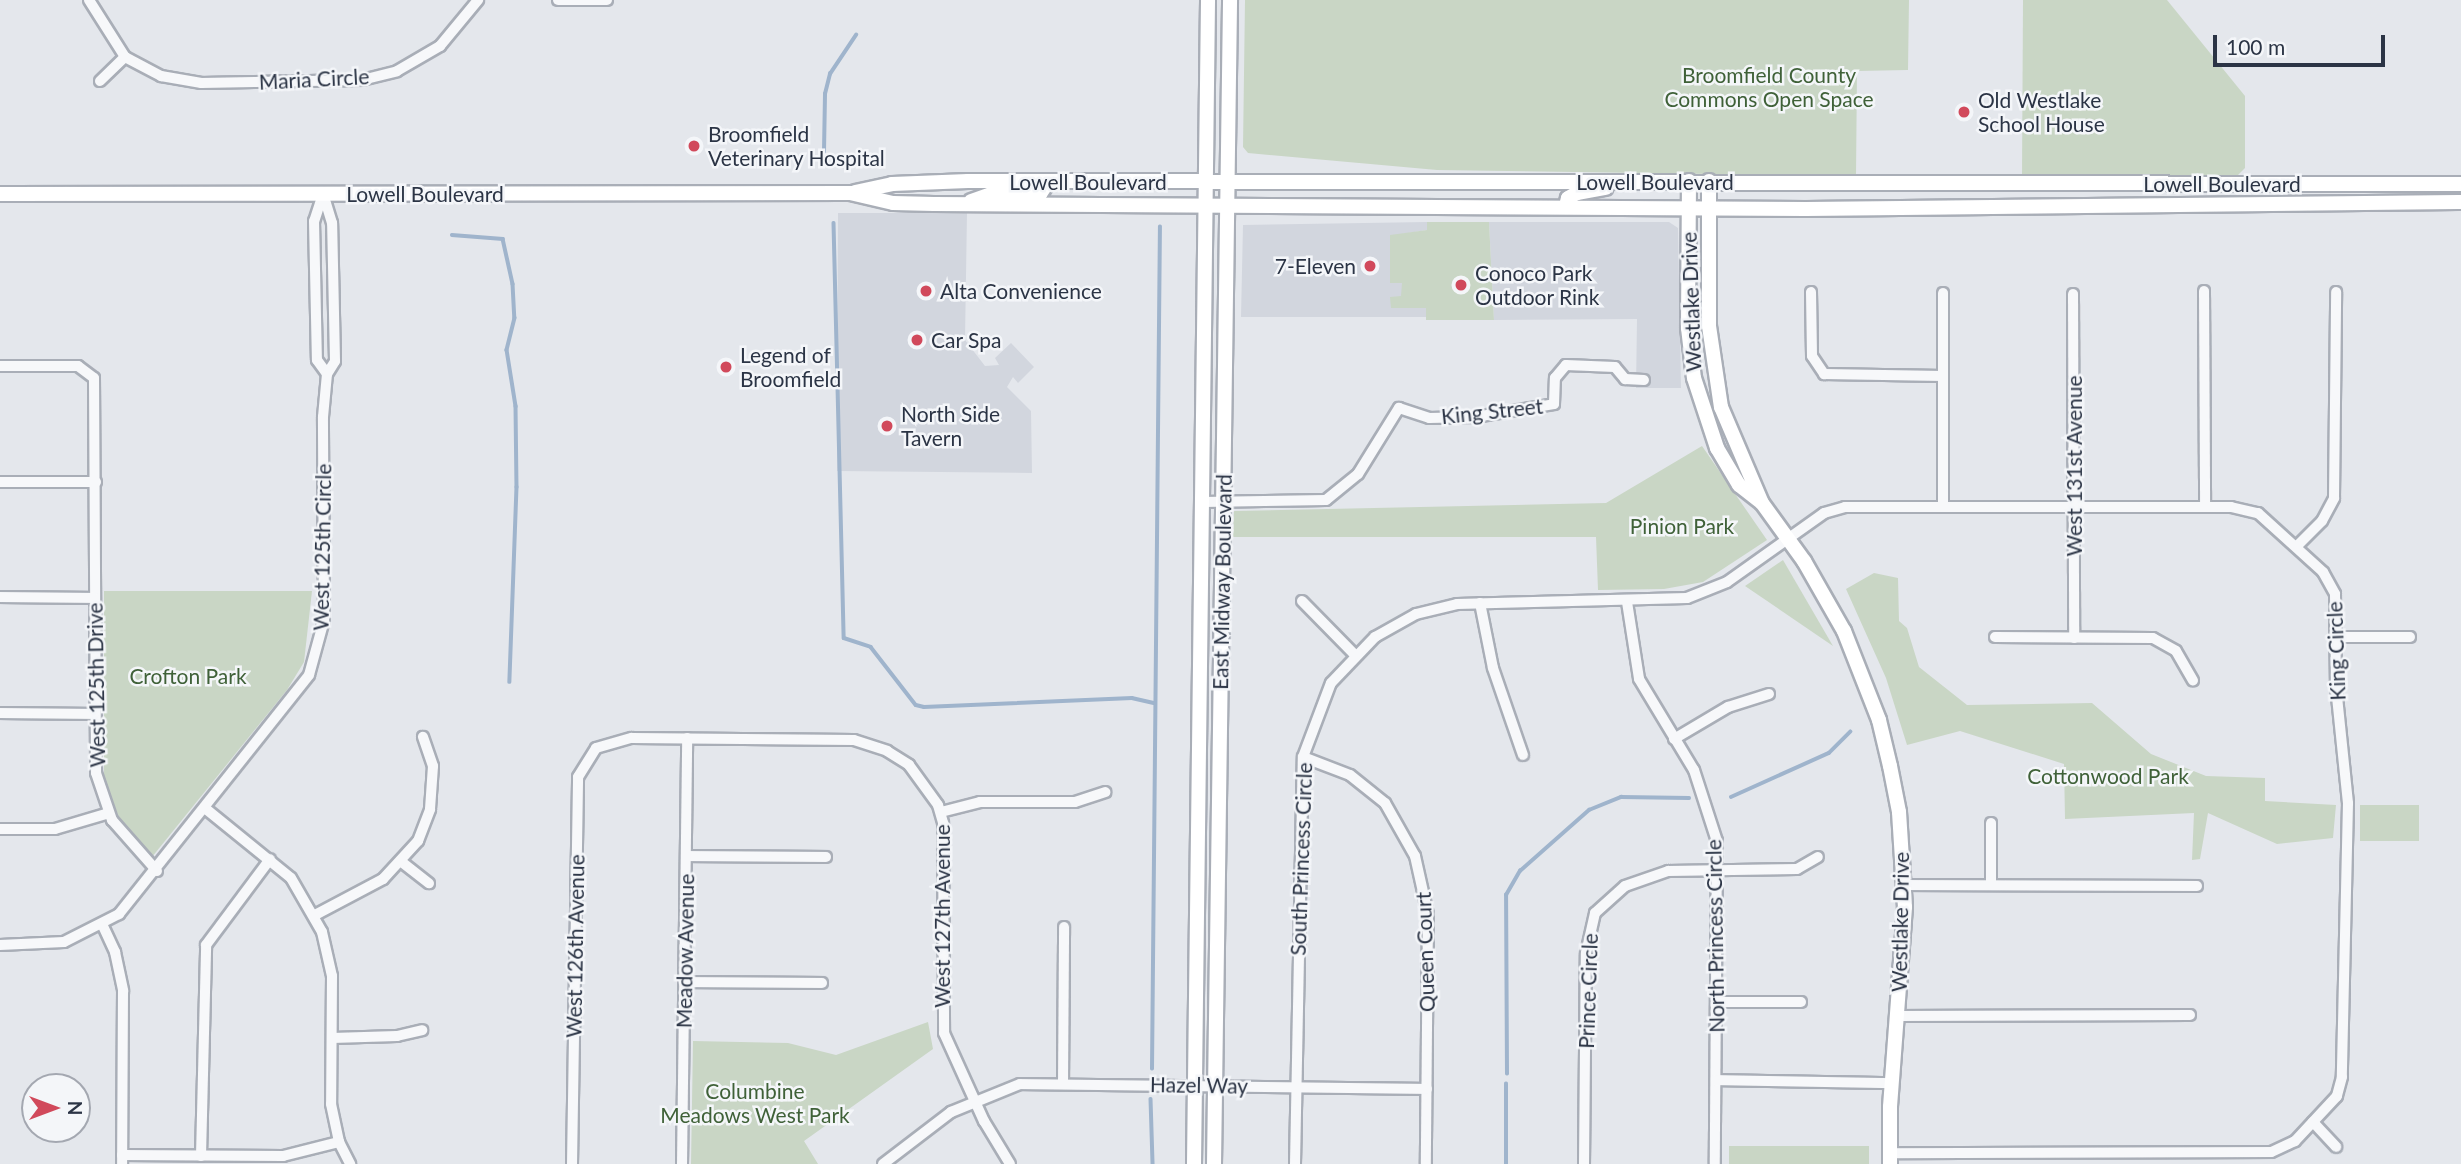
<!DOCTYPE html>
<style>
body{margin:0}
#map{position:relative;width:2461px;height:1164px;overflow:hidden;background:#e4e7ec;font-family:Lato,sans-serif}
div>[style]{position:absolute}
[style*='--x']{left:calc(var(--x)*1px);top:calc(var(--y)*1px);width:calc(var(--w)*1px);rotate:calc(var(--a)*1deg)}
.built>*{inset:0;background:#d2d6de}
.green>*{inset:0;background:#c9d6c5;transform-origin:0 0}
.stream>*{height:3.5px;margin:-1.75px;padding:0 1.75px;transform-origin:1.75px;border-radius:1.75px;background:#9fb4cc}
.roads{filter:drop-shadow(2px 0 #a9aeb7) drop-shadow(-2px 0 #a9aeb7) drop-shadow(0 2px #a9aeb7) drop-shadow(0 -2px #a9aeb7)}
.street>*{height:10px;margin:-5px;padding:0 5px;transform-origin:5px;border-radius:5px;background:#f7f8fa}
.secondary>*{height:14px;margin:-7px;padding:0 7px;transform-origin:7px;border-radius:7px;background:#fff}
.dots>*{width:19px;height:19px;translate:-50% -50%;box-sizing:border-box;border:4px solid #f4f6f9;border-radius:50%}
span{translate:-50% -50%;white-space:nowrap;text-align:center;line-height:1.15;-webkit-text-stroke:5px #f4f6f9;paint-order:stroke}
.park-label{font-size:21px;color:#3f6138}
.street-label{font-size:21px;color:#2b3445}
.poi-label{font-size:21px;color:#2b3445}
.left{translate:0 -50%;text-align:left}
.right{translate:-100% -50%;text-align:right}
.north{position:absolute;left:21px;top:1073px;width:70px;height:70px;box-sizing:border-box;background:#f4f6f9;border:2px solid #a4a8b1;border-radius:50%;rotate:90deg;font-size:19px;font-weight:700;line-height:28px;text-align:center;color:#2b3445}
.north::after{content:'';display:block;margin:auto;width:24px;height:32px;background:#d1495b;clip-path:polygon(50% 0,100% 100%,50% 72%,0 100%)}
.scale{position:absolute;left:2213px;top:35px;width:172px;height:32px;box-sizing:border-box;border:4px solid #2b3445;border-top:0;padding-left:9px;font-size:21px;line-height:24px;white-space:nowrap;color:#2b3445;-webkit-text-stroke:5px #f4f6f9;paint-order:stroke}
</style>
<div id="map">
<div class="built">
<div style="clip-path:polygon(838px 213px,967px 213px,965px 340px,985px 366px,999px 365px,995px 358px,1011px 343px,1034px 367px,1018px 383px,1013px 377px,1007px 387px,1031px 411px,1032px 473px,837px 471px)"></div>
<div style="clip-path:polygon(1427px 222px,1427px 230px,1390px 236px,1390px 283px,1402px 283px,1402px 296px,1426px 308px,1426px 317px,1241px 317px,1243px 225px)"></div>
<div style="clip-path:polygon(1489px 222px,1669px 222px,1678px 228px,1681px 388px,1636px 388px,1637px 319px,1494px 320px)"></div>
</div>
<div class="green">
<div style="clip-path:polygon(1245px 0,1909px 0,1908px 70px,1857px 71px,1856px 176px,1437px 170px,1248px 153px,1243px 147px)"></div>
<div style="clip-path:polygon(2023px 0,2167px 0,2245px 96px,2245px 168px,2237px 176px,2022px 176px)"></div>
<div style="clip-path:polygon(1427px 222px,1489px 222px,1494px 320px,1426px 320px,1426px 308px,1391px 308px,1390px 297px,1401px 296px,1402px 283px,1390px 283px,1390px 235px,1427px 230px)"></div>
<div style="clip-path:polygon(1702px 446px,1767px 540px,1703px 582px,1664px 589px,1598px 590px,1596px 537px,1233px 537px,1234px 511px,1606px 503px)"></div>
<div style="clip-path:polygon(1783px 560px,1833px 646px,1745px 586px)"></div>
<div style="clip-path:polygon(1874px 573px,1898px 578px,1899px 621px,1907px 628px,1919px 667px,1967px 705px,2092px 703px,2151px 754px,2206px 776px,2265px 778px,2265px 801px,2336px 805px,2333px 838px,2277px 844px,2208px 813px,2200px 859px,2192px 860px,2194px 813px,2065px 819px,2064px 764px,1960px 731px,1907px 745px,1886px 678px,1846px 589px)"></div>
<div style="clip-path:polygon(104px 591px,312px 591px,304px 662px,287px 690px,152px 857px,126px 832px,104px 784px)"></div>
<div style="left:2360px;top:805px;width:59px;height:36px"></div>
<div style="clip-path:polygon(928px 1022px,933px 1049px,804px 1141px,818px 1164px,691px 1164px,693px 1041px,788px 1043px,836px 1055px)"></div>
<div style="left:1729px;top:1146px;width:140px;height:18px"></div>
</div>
<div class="stream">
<div style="--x:824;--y:152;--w:58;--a:-89"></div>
<div style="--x:825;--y:94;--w:21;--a:-76"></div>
<div style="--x:830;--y:74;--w:47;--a:-56.3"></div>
<div style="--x:834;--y:223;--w:415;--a:88.6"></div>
<div style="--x:844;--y:638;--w:28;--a:18"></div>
<div style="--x:871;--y:647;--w:73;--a:52.2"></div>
<div style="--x:916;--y:705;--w:8;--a:14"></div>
<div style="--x:924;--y:707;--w:208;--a:-2.5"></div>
<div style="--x:1132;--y:698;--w:22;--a:13"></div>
<div style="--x:452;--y:235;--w:51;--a:4.5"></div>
<div style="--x:503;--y:239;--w:46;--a:77.5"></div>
<div style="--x:513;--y:284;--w:34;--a:87"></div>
<div style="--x:515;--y:318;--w:33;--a:104"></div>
<div style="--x:507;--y:350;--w:57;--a:80.9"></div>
<div style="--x:516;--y:406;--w:81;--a:89.3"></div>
<div style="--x:517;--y:487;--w:195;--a:92.1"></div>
<div style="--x:1731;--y:797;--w:107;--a:-24.2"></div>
<div style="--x:1829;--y:753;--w:30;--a:-45"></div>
<div style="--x:1152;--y:1069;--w:842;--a:-89.46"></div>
<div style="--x:1507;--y:1074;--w:179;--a:-90.3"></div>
<div style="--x:1506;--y:895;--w:28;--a:-60"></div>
<div style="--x:1520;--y:871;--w:92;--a:-41.5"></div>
<div style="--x:1589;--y:810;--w:35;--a:-22"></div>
<div style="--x:1621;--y:797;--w:68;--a:0.8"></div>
<div style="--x:1151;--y:1099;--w:65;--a:88.2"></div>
<div style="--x:1506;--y:1164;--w:80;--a:-90"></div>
</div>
<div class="roads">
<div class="street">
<div style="--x:89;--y:0;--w:67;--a:57.7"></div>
<div style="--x:125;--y:57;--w:41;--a:27.8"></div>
<div style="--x:161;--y:76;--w:41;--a:9.9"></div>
<div style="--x:201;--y:83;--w:161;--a:-1.1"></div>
<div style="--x:362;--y:80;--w:36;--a:-14"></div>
<div style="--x:397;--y:71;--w:50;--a:-30.2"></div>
<div style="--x:440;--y:46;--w:60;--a:-50.4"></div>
<div style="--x:558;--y:0;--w:49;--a:0"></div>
<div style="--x:100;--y:81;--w:35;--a:-44"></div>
<div style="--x:323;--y:194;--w:28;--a:108"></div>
<div style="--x:314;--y:221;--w:139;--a:88.8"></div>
<div style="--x:317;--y:360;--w:17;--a:54"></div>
<div style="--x:2204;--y:291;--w:216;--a:89.7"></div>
<div style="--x:1811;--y:292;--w:64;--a:89.1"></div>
<div style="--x:1812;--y:356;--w:22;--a:56"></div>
<div style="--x:1824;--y:374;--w:119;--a:1"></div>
<div style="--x:1943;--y:293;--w:214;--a:90"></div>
<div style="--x:2073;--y:294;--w:344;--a:89.8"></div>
<div style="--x:0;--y:366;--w:78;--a:0"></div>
<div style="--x:78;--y:366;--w:20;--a:37"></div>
<div style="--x:94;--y:378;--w:395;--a:89.7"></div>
<div style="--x:96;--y:773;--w:50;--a:71.2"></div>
<div style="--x:112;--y:820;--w:68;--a:48.6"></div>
<div style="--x:0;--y:482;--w:96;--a:0"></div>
<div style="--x:1203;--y:502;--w:123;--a:-0.9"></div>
<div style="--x:1326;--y:500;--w:41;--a:-39.1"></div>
<div style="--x:1358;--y:474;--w:78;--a:-58.2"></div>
<div style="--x:1399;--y:408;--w:32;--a:18"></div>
<div style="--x:1429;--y:418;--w:46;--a:-1.2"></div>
<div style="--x:1475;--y:417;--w:80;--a:-9.3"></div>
<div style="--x:1554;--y:404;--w:26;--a:-88"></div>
<div style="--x:1555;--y:378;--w:17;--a:-50"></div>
<div style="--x:1566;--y:365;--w:49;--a:2.3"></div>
<div style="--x:1615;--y:367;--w:16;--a:50"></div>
<div style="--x:1625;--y:379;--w:19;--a:3"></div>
<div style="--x:2297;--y:546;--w:35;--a:-45"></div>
<div style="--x:2322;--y:521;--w:26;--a:-62"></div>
<div style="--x:2334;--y:498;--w:206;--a:-89.4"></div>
<div style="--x:0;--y:597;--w:95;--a:0.6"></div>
<div style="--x:1302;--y:601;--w:76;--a:45.5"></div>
<div style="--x:1627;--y:602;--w:78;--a:81.1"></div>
<div style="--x:1639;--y:679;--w:106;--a:58.9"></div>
<div style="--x:1694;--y:770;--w:75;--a:72.1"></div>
<div style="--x:1717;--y:841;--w:323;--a:90.4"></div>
<div style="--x:1480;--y:603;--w:66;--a:78.7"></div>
<div style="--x:1493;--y:668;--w:92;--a:71"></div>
<div style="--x:1995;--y:637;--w:158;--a:0.4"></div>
<div style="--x:2153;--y:638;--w:26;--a:29"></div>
<div style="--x:2176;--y:651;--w:34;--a:60"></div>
<div style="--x:2336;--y:637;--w:74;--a:0"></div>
<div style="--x:0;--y:713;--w:94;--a:0.6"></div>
<div style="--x:1674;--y:739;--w:63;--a:-30.7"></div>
<div style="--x:1728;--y:707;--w:43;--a:-17.6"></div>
<div style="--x:1303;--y:757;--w:50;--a:21"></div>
<div style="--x:1350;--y:775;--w:45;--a:38.7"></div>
<div style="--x:1385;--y:803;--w:61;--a:60.5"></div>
<div style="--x:1415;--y:856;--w:59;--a:77.4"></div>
<div style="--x:1428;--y:914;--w:250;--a:90.5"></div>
<div style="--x:206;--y:809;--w:109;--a:39.1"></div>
<div style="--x:291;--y:878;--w:62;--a:60.1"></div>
<div style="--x:322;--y:932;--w:45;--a:77.2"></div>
<div style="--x:332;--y:976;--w:128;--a:90.4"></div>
<div style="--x:331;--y:1104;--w:39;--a:78"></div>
<div style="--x:339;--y:1142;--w:25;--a:63"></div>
<div style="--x:941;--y:812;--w:40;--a:-14.4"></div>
<div style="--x:980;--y:802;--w:95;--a:0"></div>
<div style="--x:1075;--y:802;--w:32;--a:-18"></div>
<div style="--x:1991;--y:823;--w:62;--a:90"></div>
<div style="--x:0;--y:829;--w:55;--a:0"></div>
<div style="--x:55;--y:829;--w:56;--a:-16.5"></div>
<div style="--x:686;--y:856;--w:140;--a:0.4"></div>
<div style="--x:403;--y:863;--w:33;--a:38"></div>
<div style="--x:1904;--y:885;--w:293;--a:0.2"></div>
<div style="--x:315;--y:915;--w:77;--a:-27.9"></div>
<div style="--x:383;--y:879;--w:52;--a:-47.4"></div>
<div style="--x:418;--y:841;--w:34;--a:-69"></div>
<div style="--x:430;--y:809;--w:43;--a:-86"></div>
<div style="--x:433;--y:766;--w:31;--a:-109"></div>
<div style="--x:103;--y:926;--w:29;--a:65"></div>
<div style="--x:115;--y:952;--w:40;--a:78"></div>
<div style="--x:123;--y:991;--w:173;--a:90.3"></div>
<div style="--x:0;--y:945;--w:64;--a:-2.7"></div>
<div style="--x:64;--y:942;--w:62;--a:-27"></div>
<div style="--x:119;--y:914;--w:305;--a:-51.5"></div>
<div style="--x:309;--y:675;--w:57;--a:-74.7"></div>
<div style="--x:324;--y:620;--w:203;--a:-90.3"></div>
<div style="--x:323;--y:417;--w:43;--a:-84.7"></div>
<div style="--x:327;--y:374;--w:15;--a:-58"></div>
<div style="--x:335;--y:361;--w:138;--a:-91.2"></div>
<div style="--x:332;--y:223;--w:30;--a:-107"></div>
<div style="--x:684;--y:982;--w:138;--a:0.4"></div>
<div style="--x:1717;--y:1002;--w:84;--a:0"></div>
<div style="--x:1897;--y:1016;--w:293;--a:-0.2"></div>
<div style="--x:332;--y:1038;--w:65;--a:-1.8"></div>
<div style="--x:397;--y:1036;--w:26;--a:-13"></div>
<div style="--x:1716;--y:1080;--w:175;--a:1"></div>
<div style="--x:1063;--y:1084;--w:157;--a:-89.6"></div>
<div style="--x:2313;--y:1122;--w:34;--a:47"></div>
<div style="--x:122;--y:1155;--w:161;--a:0.4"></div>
<div style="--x:283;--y:1156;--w:58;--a:-14"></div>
<div style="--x:201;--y:1156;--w:211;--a:-88.6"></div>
<div style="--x:206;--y:945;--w:107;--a:-53.3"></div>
<div style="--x:572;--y:1164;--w:387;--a:-89.1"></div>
<div style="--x:578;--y:777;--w:34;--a:-58"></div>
<div style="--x:596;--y:748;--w:37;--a:-16"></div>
<div style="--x:632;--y:738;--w:222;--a:0.5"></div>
<div style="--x:854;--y:740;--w:35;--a:18"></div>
<div style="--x:887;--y:751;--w:26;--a:32"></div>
<div style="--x:909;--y:765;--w:49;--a:54.1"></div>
<div style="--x:938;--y:805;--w:19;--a:74"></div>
<div style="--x:943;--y:823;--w:210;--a:89.7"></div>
<div style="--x:944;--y:1033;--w:97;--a:65.6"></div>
<div style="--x:984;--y:1121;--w:50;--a:58.8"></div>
<div style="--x:682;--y:1164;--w:426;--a:-89.3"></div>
<div style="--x:883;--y:1164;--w:86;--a:-37.4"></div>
<div style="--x:951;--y:1112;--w:74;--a:-22.1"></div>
<div style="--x:1020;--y:1084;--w:407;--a:0.7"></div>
<div style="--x:1295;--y:1164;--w:407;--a:-88.9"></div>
<div style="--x:1303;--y:757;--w:79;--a:-69.3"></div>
<div style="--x:1331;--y:683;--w:64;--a:-46.3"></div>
<div style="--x:1375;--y:637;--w:47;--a:-29.3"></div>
<div style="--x:1416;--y:614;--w:42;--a:-13.7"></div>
<div style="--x:1457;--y:604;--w:230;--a:-1.5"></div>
<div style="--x:1687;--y:598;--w:43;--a:-21.8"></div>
<div style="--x:1727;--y:582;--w:119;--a:-35.4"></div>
<div style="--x:1824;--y:513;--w:22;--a:-16"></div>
<div style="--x:1845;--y:507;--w:386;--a:0"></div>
<div style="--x:2231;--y:507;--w:28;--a:13"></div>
<div style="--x:2258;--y:513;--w:88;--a:42.2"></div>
<div style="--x:2323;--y:572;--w:25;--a:61"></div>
<div style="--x:2335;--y:594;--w:93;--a:89.4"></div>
<div style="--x:2336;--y:687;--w:117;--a:84.1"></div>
<div style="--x:2348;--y:803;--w:274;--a:91.3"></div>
<div style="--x:2342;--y:1077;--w:20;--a:105"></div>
<div style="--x:2337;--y:1096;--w:62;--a:133"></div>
<div style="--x:2295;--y:1141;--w:26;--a:155"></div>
<div style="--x:2271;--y:1152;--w:381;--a:179.8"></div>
<div style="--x:1584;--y:1164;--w:211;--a:-89.5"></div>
<div style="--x:1586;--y:953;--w:41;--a:-77.3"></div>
<div style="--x:1595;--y:913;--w:40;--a:-42"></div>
<div style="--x:1625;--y:886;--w:46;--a:-19.2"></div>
<div style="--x:1668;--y:871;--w:129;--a:-0.9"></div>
<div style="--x:1797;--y:869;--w:24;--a:-30"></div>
</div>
<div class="secondary">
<div style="--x:1689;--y:181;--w:147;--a:90.4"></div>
<div style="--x:1688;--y:328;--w:50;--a:83.2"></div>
<div style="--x:1694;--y:378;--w:74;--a:71.8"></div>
<div style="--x:1717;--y:448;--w:43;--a:59.3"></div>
<div style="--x:1739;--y:485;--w:28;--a:38"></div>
<div style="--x:1709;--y:181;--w:145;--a:90"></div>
<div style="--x:1709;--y:326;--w:82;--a:81.6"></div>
<div style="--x:1721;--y:407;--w:104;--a:66.9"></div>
<div style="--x:1762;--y:503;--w:72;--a:54.1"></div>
<div style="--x:1804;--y:561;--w:81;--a:60.3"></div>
<div style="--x:1844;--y:631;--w:96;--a:68.5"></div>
<div style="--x:1879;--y:720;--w:47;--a:76.6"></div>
<div style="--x:1890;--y:766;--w:47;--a:78.9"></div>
<div style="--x:1899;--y:812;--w:95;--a:86.4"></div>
<div style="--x:1905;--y:907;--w:201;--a:94.3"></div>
<div style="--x:1890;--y:1107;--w:57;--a:90"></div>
<div style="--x:855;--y:192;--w:38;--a:-12"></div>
<div style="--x:892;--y:184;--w:76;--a:-2.3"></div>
<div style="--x:968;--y:181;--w:1493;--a:0.12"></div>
<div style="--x:0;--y:194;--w:850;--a:-0.07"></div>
<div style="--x:850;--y:193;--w:44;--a:13.1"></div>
<div style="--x:893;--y:203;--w:41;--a:1.4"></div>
<div style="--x:934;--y:204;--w:872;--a:0.33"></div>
<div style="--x:1806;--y:209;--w:655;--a:-0.61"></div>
<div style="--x:971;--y:201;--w:21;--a:-19"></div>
<div style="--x:991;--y:194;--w:49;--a:0"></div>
<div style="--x:1040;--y:194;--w:14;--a:-56"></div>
<div style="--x:1566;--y:206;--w:8;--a:-76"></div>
<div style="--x:1568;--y:198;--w:10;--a:-29"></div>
<div style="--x:1577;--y:193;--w:29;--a:-10"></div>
<div style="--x:1194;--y:1164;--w:1164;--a:-89.31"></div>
<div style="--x:1214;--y:1164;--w:1164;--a:-89.21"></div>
</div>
</div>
<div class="dots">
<div style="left:1964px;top:112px;background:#d1495b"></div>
<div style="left:694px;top:146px;background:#d1495b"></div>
<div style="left:1370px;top:266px;background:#d1495b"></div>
<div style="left:1461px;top:285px;background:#d1495b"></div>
<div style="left:926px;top:291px;background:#d1495b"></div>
<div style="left:917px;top:340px;background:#d1495b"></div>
<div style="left:726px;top:367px;background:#d1495b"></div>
<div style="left:887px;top:426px;background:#d1495b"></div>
</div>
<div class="park-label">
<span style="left:1769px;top:87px">Broomfield County<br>Commons Open Space</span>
<span style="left:1682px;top:526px">Pinion Park</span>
<span style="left:188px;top:676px">Crofton Park</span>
<span style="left:2108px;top:776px">Cottonwood Park</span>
<span style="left:755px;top:1103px">Columbine<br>Meadows West Park</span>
</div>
<div class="street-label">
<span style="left:314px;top:79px;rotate:-3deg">Maria Circle</span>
<span style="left:1088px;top:182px">Lowell Boulevard</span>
<span style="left:1655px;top:182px">Lowell Boulevard</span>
<span style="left:2222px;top:184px">Lowell Boulevard</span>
<span style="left:425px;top:194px">Lowell Boulevard</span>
<span style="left:1691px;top:302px;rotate:-92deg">Westlake Drive</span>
<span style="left:1492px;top:411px;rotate:-6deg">King Street</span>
<span style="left:2074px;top:466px;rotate:-90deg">West 131st Avenue</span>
<span style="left:322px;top:547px;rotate:-89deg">West 125th Circle</span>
<span style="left:1222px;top:582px;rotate:-89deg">East Midway Boulevard</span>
<span style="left:2336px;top:651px;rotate:-92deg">King Circle</span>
<span style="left:96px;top:685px;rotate:-91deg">West 125th Drive</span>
<span style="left:1301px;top:859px;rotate:-88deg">South Princess Circle</span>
<span style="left:942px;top:916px;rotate:-90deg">West 127th Avenue</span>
<span style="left:1900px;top:922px;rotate:-89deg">Westlake Drive</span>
<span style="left:1715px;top:936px;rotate:-91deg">North Princess Circle</span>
<span style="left:575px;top:946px;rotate:-89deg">West 126th Avenue</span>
<span style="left:685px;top:951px;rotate:-89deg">Meadow Avenue</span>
<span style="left:1425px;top:952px;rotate:-92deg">Queen Court</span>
<span style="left:1588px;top:991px;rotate:-88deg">Prince Circle</span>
<span style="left:1199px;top:1085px;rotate:1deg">Hazel Way</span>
</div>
<div class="poi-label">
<span class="left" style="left:1978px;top:112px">Old Westlake<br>School House</span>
<span class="left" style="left:708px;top:146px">Broomfield<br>Veterinary Hospital</span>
<span class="right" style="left:1356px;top:266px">7-Eleven</span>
<span class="left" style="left:1475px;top:285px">Conoco Park<br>Outdoor Rink</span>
<span class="left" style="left:940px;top:291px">Alta Convenience</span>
<span class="left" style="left:931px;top:340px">Car Spa</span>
<span class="left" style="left:740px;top:367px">Legend of<br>Broomfield</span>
<span class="left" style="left:901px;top:426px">North Side<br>Tavern</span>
</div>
<div class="north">N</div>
<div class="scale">100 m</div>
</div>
